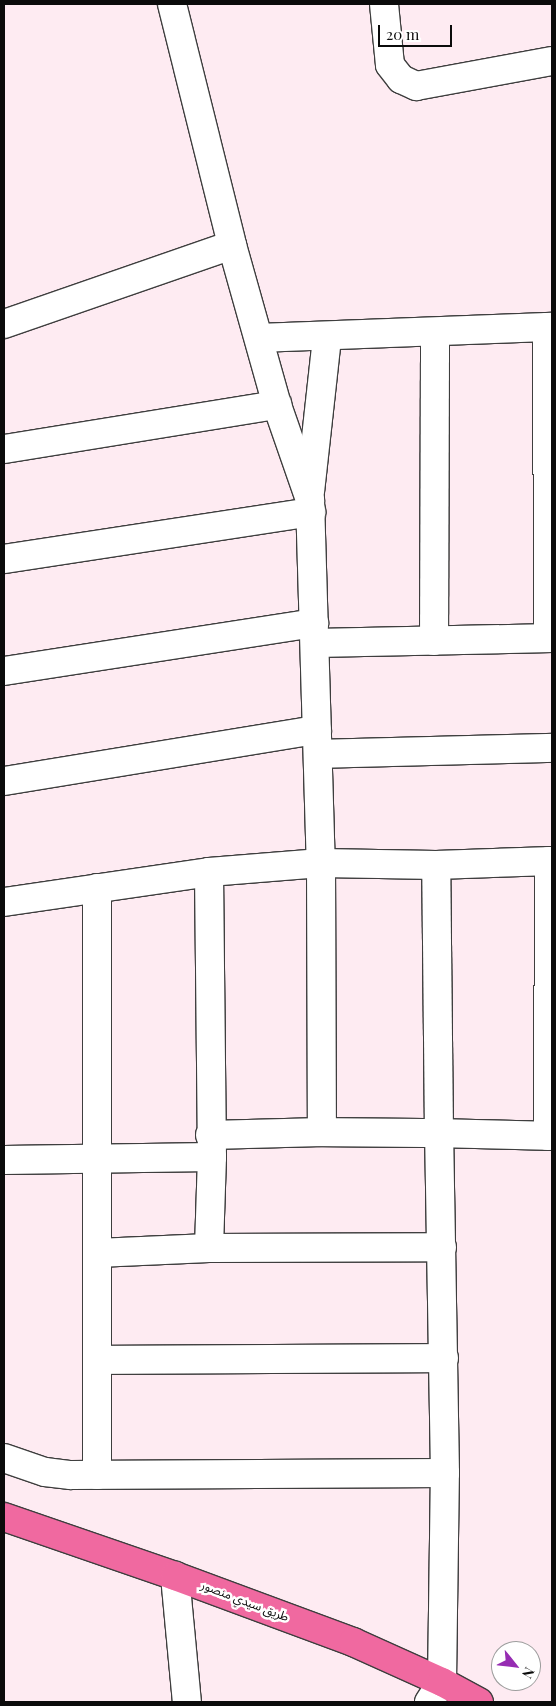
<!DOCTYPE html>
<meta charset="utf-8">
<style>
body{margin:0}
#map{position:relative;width:556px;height:1706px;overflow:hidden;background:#feebf2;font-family:"Playfair Display","Noto Sans Arabic",serif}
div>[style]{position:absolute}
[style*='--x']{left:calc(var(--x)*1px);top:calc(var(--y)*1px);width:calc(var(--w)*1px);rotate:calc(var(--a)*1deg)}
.roads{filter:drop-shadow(1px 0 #3e3e3e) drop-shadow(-1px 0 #3e3e3e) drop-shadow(0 1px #3e3e3e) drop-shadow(0 -1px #3e3e3e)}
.minor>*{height:28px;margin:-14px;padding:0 14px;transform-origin:14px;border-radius:14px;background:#fff}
.major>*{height:28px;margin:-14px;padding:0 14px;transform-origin:14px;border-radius:14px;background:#f069a0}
span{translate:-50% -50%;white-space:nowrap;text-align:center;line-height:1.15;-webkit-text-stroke:5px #fff;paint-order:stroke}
.street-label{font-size:12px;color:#0b0b0b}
.frame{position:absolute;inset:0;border:5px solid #0b0b0b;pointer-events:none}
.north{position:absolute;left:491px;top:1641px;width:50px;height:50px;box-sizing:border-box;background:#fff;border:1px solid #9d9d9d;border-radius:50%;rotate:119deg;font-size:14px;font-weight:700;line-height:20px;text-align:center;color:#0b0b0b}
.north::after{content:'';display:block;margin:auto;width:18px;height:22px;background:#962cb2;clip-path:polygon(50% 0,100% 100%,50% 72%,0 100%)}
.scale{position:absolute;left:378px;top:25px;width:74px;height:22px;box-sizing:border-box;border:2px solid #0b0b0b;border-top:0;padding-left:6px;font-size:15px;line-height:18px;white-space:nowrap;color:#0b0b0b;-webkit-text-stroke:4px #fff;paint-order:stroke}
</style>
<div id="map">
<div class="roads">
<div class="minor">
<div style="--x:172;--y:4;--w:248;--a:76"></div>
<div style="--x:232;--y:245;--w:166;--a:74.3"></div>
<div style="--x:277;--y:405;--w:101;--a:70.8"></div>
<div style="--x:310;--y:500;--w:363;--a:88.3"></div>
<div style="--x:321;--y:863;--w:269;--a:89.8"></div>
<div style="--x:322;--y:1132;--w:117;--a:0.5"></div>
<div style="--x:439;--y:1133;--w:268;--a:-90.6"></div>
<div style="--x:384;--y:4;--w:61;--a:84.4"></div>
<div style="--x:390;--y:65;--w:18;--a:52"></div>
<div style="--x:401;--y:79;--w:17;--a:25"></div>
<div style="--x:416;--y:86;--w:138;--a:-10.4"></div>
<div style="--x:4;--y:324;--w:241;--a:-19.1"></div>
<div style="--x:547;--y:327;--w:311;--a:89.8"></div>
<div style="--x:259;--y:338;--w:293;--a:-2.2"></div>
<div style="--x:4;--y:449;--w:277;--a:-9.2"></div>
<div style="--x:310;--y:492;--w:156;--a:-83.7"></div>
<div style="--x:4;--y:559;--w:311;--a:-8.7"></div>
<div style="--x:434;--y:641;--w:308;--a:-89.8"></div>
<div style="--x:315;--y:643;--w:237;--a:-1.2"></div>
<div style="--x:4;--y:671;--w:314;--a:-8.8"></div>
<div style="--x:319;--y:754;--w:233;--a:-1.5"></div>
<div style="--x:4;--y:781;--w:317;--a:-9.3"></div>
<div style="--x:209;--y:872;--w:285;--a:89.4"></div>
<div style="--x:212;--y:1157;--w:91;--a:91.9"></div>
<div style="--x:97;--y:888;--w:587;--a:90"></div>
<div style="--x:4;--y:902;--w:207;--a:-8.3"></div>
<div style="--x:209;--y:872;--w:112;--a:-4.6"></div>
<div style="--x:321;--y:863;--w:115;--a:1"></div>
<div style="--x:436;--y:865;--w:116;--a:-2"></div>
<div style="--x:210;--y:1135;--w:112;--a:-1.5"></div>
<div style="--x:548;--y:1136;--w:275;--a:-89.8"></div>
<div style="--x:4;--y:1160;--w:208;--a:-0.8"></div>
<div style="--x:97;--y:1253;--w:112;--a:-2.6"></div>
<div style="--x:209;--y:1248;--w:233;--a:-0.2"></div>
<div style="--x:99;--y:1360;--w:345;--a:-0.3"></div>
<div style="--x:4;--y:1458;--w:43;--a:18.9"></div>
<div style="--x:45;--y:1472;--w:26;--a:7"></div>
<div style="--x:71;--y:1475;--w:374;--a:-0.3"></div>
<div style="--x:175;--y:1576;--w:127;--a:84.6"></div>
<div style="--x:429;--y:1702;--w:24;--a:-57"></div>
<div style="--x:442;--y:1682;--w:209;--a:-89.2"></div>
<div style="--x:445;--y:1473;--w:340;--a:-91"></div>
<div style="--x:439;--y:1133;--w:113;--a:1.5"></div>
</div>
<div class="major">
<div style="--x:4;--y:1517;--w:181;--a:19"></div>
<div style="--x:175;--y:1576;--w:190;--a:20.3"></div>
<div style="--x:353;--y:1642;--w:98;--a:24.2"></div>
<div style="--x:442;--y:1682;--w:42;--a:28.4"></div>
</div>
</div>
<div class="street-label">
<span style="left:245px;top:1601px;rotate:21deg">طريق سيدي منصور</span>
</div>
<div class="frame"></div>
<div class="north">N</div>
<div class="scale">20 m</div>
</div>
